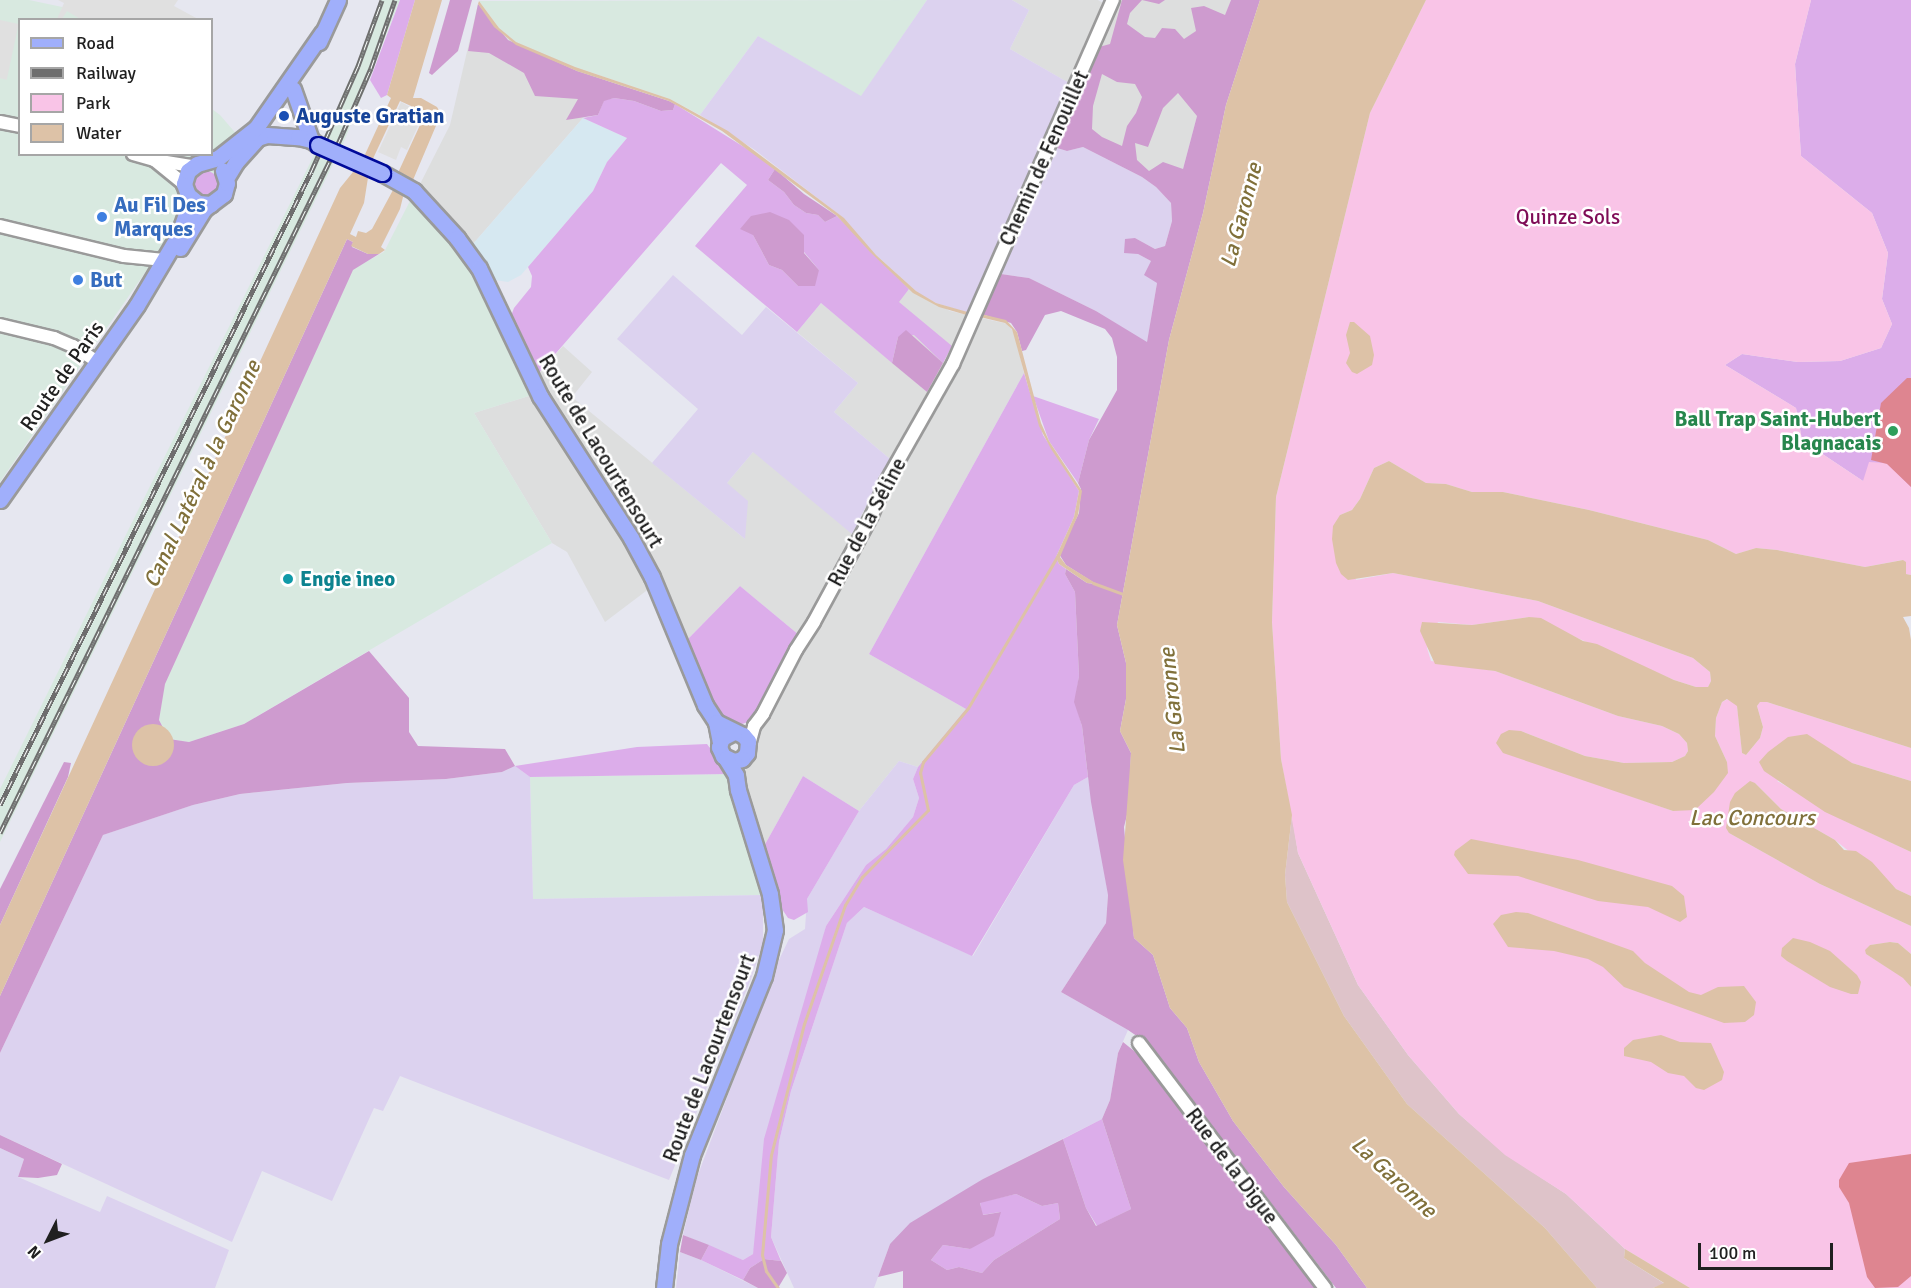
<!DOCTYPE html>
<meta charset="utf-8">
<style>
body{margin:0}
#map{position:relative;width:1911px;height:1288px;overflow:hidden;background:#e6e7f0;font-family:Signika,sans-serif}
div>[style]{position:absolute}
[style*='--x']{left:calc(var(--x)*1px);top:calc(var(--y)*1px);width:calc(var(--w)*1px);rotate:calc(var(--a)*1deg)}
.residential>*{inset:0;background:#dddede}
.commercial>*{inset:0;background:#d6e8f1}
.industrial>*{inset:0;background:#d8e9e0}
.farmland>*{inset:0;background:#dcd2ef}
.grass>*{inset:0;background:#dcadea}
.round{border-radius:50%}
.forest>*{inset:0;background:#ce9bcf}
.wetland>*{inset:0;background:#dec3c9}
.park>*{inset:0;background:#f9c4e7}
.pitch>*{inset:0;background:#de8590}
.parking>*{inset:0;background:#e0e0e0;transform-origin:0 0}
.water>*{inset:0;background:#ddc2a7}
.stream>*{height:3px;margin:-1.5px;padding:0 1.5px;transform-origin:1.5px;border-radius:1.5px;background:#ddc2a7}
.roads{filter:drop-shadow(2px 0 #9a9a9a) drop-shadow(-2px 0 #9a9a9a) drop-shadow(0 2px #9a9a9a) drop-shadow(0 -2px #9a9a9a)}
.minor>*{height:12px;margin:-6px;padding:0 6px;transform-origin:6px;border-radius:6px;background:#fff}
.major>*{height:15px;margin:-7.5px;padding:0 7.5px;transform-origin:7.5px;border-radius:7.5px;background:#a0affb}
.rail>*{height:5px;margin-top:-2.5px;transform-origin:0;background:repeating-linear-gradient(90deg,#fff 0 9px,#6e6e6e 0 18px);box-sizing:border-box;border-block:2px solid #6e6e6e}
.bridges{filter:drop-shadow(2px 0 #010b9a) drop-shadow(-2px 0 #010b9a) drop-shadow(0 2px #010b9a) drop-shadow(0 -2px #010b9a)}
.major-bridge>*{height:15px;margin:-7.5px;padding:0 7.5px;transform-origin:7.5px;border-radius:7.5px;background:#a0affb}
.dots>*{width:16px;height:16px;translate:-50% -50%;box-sizing:border-box;border:3px solid #fff;border-radius:50%}
span{translate:-50% -50%;white-space:nowrap;text-align:center;line-height:1.15;-webkit-text-stroke:5px #fff;paint-order:stroke}
.transit-label{font-size:21px;color:#164399;font-weight:700}
.left{translate:0 -50%;text-align:left}
.street-label{font-size:21px;color:#202020}
.shop-label{font-size:21px;color:#366cbe;font-weight:700}
.park-label{font-size:21px;color:#7f0c57}
.leisure-label{font-size:21px;color:#27864d;font-weight:700}
.right{translate:-100% -50%;text-align:right}
.culture-label{font-size:21px;color:#0d838f;font-weight:700}
.water-label{font-size:22px;color:#80703a;font-style:italic}
.legend{position:absolute;left:18px;top:18px;width:195px;height:138px;box-sizing:border-box;background:#fff;border:2px solid #a6a6a6;margin:0;padding:8px 10px;list-style:none;font-size:18px;color:#202020}
.legend li{display:flex;align-items:center;gap:12px;height:30px}
.legend b{width:30px;border:2px solid #a6a6a6}
.north{position:absolute;left:18px;top:1210px;width:60px;height:60px;-webkit-text-stroke:4px #fff;paint-order:stroke;rotate:228deg;font-size:16px;font-weight:700;line-height:24px;text-align:center;color:#202020}
.north::after{content:'';display:block;margin:auto;width:21px;height:27px;background:#202020;clip-path:polygon(50% 0,100% 100%,50% 72%,0 100%)}
.scale{position:absolute;left:1698px;top:1243px;width:135px;height:27px;box-sizing:border-box;border:3px solid #202020;border-top:0;padding-left:8px;font-size:18px;line-height:21px;white-space:nowrap;color:#202020;-webkit-text-stroke:4px #fff;paint-order:stroke}
</style>
<div id="map">
<div class="residential">
<div style="clip-path:polygon(1012px 0,1098px 0,1113px 9px,1117px 0,1231px 0,1220px 30px,1176px 195px,1064px 130px,1081px 90px,1010px 49px,1029px 10px)"></div>
<div style="clip-path:polygon(478px 4px,490px 22px,607px 81px,583px 118px,473px 244px,428px 194px,418px 188px,450px 125px)"></div>
<div style="clip-path:polygon(909px 289px,950px 311px,1008px 324px,1015px 334px,1024px 373px,869px 654px,966px 709px,918px 767px,899px 761px,859px 811px,803px 776px,763px 848px,745px 782px,745px 770px,756px 739px,748px 722px,757px 712px,799px 635px,740px 586px,676px 651px,650px 588px,605px 622px,567px 552px,552px 543px,474px 413px,532px 395px,528px 385px,563px 346px,592px 372px,572px 397px,745px 539px,727px 483px,753px 452px,890px 459px,834px 412px,858px 383px,797px 332px,821px 303px,927px 392px,898px 301px)"></div>
</div>
<div class="commercial">
<div style="clip-path:polygon(583px 118px,627px 138px,607px 162px,593px 191px,521px 275px,508px 282px,495px 280px,473px 244px)"></div>
</div>
<div class="industrial">
<div style="clip-path:polygon(0 0,29px 0,67px 8px,83px 19px,20px 20px,20px 154px,212px 154px,212px 109px,220px 115px,239px 137px,0 482px)"></div>
<div style="clip-path:polygon(380px 0,400px 0,341px 149px,323px 140px,361px 53px)"></div>
<div style="clip-path:polygon(927px 0,861px 97px,758px 36px,700px 115px,670px 99px,575px 67px,516px 42px,499px 28px,479px 1px)"></div>
<div style="clip-path:polygon(318px 147px,337px 156px,0 842px,0 789px)"></div>
<div style="clip-path:polygon(412px 197px,428px 213px,476px 273px,512px 356px,532px 395px,474px 413px,552px 543px,244px 724px,189px 742px,169px 739px,159px 720px,164px 684px,353px 269px,384px 252px)"></div>
<div style="clip-path:polygon(729px 774px,763px 895px,533px 899px,530px 777px)"></div>
</div>
<div class="farmland">
<div style="clip-path:polygon(927px 0,1012px 0,1029px 10px,1010px 49px,1069px 83px,969px 313px,936px 303px,918px 293px,876px 255px,837px 213px,755px 150px,700px 115px,758px 36px,861px 96px)"></div>
<div style="clip-path:polygon(1083px 147px,1142px 177px,1156px 187px,1171px 203px,1172px 221px,1165px 246px,1155px 249px,1135px 238px,1138px 254px,1151px 261px,1157px 283px,1147px 343px,1096px 311px,1029px 278px,1001px 274px,1057px 148px,1067px 151px)"></div>
<div style="clip-path:polygon(673px 275px,742px 335px,766px 307px,858px 383px,834px 412px,890px 459px,852px 534px,753px 452px,727px 483px,748px 501px,745px 539px,652px 463px,698px 409px,617px 339px)"></div>
<div style="clip-path:polygon(899px 761px,918px 767px,913px 779px,919px 798px,913px 817px,886px 849px,866px 865px,826px 926px,753px 1254px,743px 1260px,683px 1235px,696px 1180px,778px 962px,789px 939px,805px 929px,807px 899px,859px 811px)"></div>
<div style="clip-path:polygon(515px 766px,530px 777px,533px 899px,763px 895px,763px 943px,751px 979px,669px 1180px,400px 1076px,383px 1111px,374px 1108px,332px 1201px,262px 1171px,232px 1242px,0 1135px,0 1053px,103px 835px,193px 805px,240px 794px,347px 783px,446px 779px,502px 772px)"></div>
<div style="clip-path:polygon(1088px 777px,1108px 894px,1106px 923px,1061px 992px,1128px 1030px,1118px 1053px,1110px 1100px,1102px 1119px,983px 1179px,890px 1244px,874px 1288px,794px 1288px,771px 1237px,779px 1142px,791px 1091px,847px 923px,864px 907px,973px 956px,1074px 785px)"></div>
<div style="clip-path:polygon(0 1148px,24px 1159px,18px 1177px,100px 1212px,107px 1196px,229px 1250px,215px 1288px,0 1288px)"></div>
<div style="clip-path:polygon(680px 1252px,701px 1260px,758px 1288px,676px 1288px)"></div>
</div>
<div class="grass">
<div style="clip-path:polygon(400px 0,415px 0,387px 95px,381px 98px,370px 80px)"></div>
<div style="clip-path:polygon(1811px 0,1911px 0,1911px 487px,1863px 481px,1818px 451px,1803px 445px,1796px 408px,1725px 365px,1742px 354px,1798px 362px,1840px 361px,1881px 348px,1892px 324px,1882px 299px,1888px 253px,1872px 213px,1801px 156px,1795px 64px)"></div>
<div style="clip-path:polygon(evenodd,614px 98px,634px 101px,661px 111px,673px 110px,675px 104px,765px 160px,775px 169px,768px 180px,784px 192px,794px 205px,806px 213px,818px 215px,825px 222px,837px 216px,909px 289px,899px 302px,952px 346px,943px 363px,914px 335px,898px 337px,892px 363px,821px 303px,797px 332px,695px 246px,747px 185px,721px 163px,537px 375px,511px 323px,511px 316px,514px 308px,531px 287px,532px 276px,528px 267px,593px 191px,607px 162px,627px 138px,583px 118px,598px 115px,604px 100px,614px 98px,753px 235px,804px 252px,819px 270px,798px 286px,782px 270px,769px 265px,753px 235px)"></div>
<div class="round" style="left:194px;top:171px;width:24px;height:24px"></div>
<div style="clip-path:polygon(1024px 373px,1043px 435px,1079px 491px,1074px 517px,1056px 557px,1059px 564px,1066px 569px,1065px 574px,1075px 592px,1079px 676px,1075px 702px,1082px 726px,1088px 777px,1074px 785px,972px 956px,864px 907px,847px 923px,791px 1091px,779px 1142px,771px 1237px,781px 1261px,764px 1259px,750px 1268px,743px 1280px,701px 1260px,709px 1245px,743px 1260px,753px 1254px,764px 1139px,826px 926px,866px 865px,886px 849px,913px 817px,919px 798px,913px 779px,918px 767px,966px 709px,869px 654px)"></div>
<div style="clip-path:polygon(1033px 396px,1099px 419px,1089px 440px,1078px 483px,1049px 441px)"></div>
<div style="clip-path:polygon(740px 586px,799px 635px,757px 712px,748px 722px,739px 725px,728px 722px,719px 713px,687px 640px)"></div>
<div style="clip-path:polygon(707px 744px,729px 774px,530px 777px,515px 766px,637px 747px)"></div>
<div style="clip-path:polygon(803px 776px,859px 811px,807px 899px,808px 912px,794px 920px,788px 918px,782px 909px,763px 848px)"></div>
<div style="clip-path:polygon(1102px 1119px,1131px 1209px,1097px 1226px,1086px 1208px,1063px 1139px)"></div>
<div style="clip-path:polygon(1016px 1194px,1042px 1206px,1058px 1203px,1060px 1219px,994px 1260px,982px 1273px,959px 1267px,947px 1270px,931px 1260px,943px 1245px,970px 1249px,1000px 1212px,982px 1215px,980px 1202px)"></div>
</div>
<div class="forest">
<div style="clip-path:polygon(450px 0,472px 0,458px 51px,432px 75px,429px 73px)"></div>
<div style="clip-path:polygon(evenodd,1122px 0,1165px 0,1159px 4px,1142px 0,1130px 13px,1127px 24px,1145px 37px,1155px 38px,1162px 28px,1175px 29px,1184px 39px,1196px 31px,1191px 8px,1204px 6px,1225px 15px,1231px 0,1260px 0,1226px 105px,1203px 213px,1169px 340px,1117px 625px,1126px 663px,1126px 699px,1120px 731px,1131px 753px,1129px 807px,1124px 827px,1134px 938px,1153px 955px,1170px 1008px,1187px 1028px,1199px 1062px,1233px 1121px,1284px 1187px,1336px 1245px,1367px 1288px,1336px 1288px,1150px 1045px,1128px 1030px,1061px 992px,1106px 923px,1108px 895px,1091px 802px,1082px 726px,1074px 702px,1079px 676px,1075px 592px,1065px 574px,1066px 569px,1087px 583px,1096px 584px,1066px 565px,1059px 554px,1079px 513px,1081px 489px,1078px 483px,1089px 440px,1117px 390px,1117px 357px,1112px 338px,1105px 329px,1061px 311px,1045px 315px,1026px 350px,1022px 351px,1017px 332px,1011px 323px,981px 314px,1001px 274px,1029px 278px,1096px 311px,1147px 342px,1157px 283px,1144px 275px,1151px 261px,1138px 254px,1124px 253px,1125px 239px,1135px 238px,1155px 249px,1165px 246px,1172px 221px,1171px 203px,1156px 187px,1142px 177px,1083px 147px,1067px 151px,1057px 148px,1099px 47px,1110px 44px,1122px 0,1102px 74px,1117px 82px,1135px 84px,1142px 97px,1136px 113px,1127px 126px,1122px 146px,1102px 137px,1092px 129px,1093px 106px,1102px 74px,1122px 0,1178px 93px,1197px 116px,1183px 169px,1163px 162px,1149px 171px,1137px 160px,1135px 143px,1148px 147px,1163px 108px,1178px 93px)"></div>
<div style="clip-path:polygon(478px 4px,508px 40px,577px 71px,669px 101px,675px 104px,673px 110px,661px 111px,634px 101px,614px 98px,604px 101px,598px 115px,566px 120px,578px 99px,535px 96px,524px 73px,489px 53px,468px 51px)"></div>
<div style="clip-path:polygon(775px 169px,804px 194px,837px 216px,825px 222px,818px 215px,806px 213px,794px 205px,784px 192px,768px 180px)"></div>
<div style="clip-path:polygon(770px 212px,789px 220px,804px 235px,804px 253px,819px 270px,815px 286px,798px 286px,782px 270px,769px 265px,753px 235px,740px 229px,751px 216px)"></div>
<div style="clip-path:polygon(347px 239px,353px 242px,352px 247px,368px 254px,379px 254px,353px 270px,165px 684px,159px 720px,169px 739px,189px 742px,244px 724px,369px 651px,409px 698px,409px 732px,418px 746px,505px 749px,515px 766px,502px 772px,446px 779px,347px 783px,240px 794px,193px 805px,103px 835px,0 1053px,0 996px)"></div>
<div style="clip-path:polygon(906px 330px,943px 363px,927px 392px,892px 363px,898px 337px)"></div>
<div style="clip-path:polygon(64px 762px,71px 763px,68px 777px,0 925px,0 889px)"></div>
<div style="clip-path:polygon(evenodd,1123px 1042px,1139px 1055px,1164px 1086px,1316px 1288px,903px 1288px,903px 1271px,878px 1277px,890px 1244px,910px 1223px,983px 1179px,1063px 1139px,1086px 1208px,1096px 1226px,1131px 1209px,1102px 1119px,1110px 1100px,1118px 1053px,1123px 1042px,1016px 1194px,1042px 1206px,1058px 1203px,1060px 1219px,994px 1260px,982px 1273px,959px 1267px,947px 1270px,931px 1260px,943px 1245px,970px 1249px,994px 1236px,1001px 1212px,983px 1215px,980px 1203px,1016px 1194px)"></div>
<div style="clip-path:polygon(0 1135px,62px 1164px,57px 1175px,38px 1178px,18px 1177px,24px 1159px,0 1148px)"></div>
<div style="clip-path:polygon(683px 1235px,709px 1245px,701px 1260px,680px 1252px)"></div>
<div style="clip-path:polygon(764px 1259px,781px 1261px,787px 1273px,778px 1288px,758px 1288px,743px 1280px,750px 1268px)"></div>
</div>
<div class="wetland">
<div style="clip-path:polygon(1292px 815px,1298px 853px,1358px 985px,1408px 1055px,1459px 1114px,1505px 1154px,1566px 1194px,1625px 1249px,1624px 1258px,1665px 1284px,1653px 1288px,1597px 1288px,1545px 1228px,1407px 1104px,1344px 1016px,1287px 902px,1285px 875px)"></div>
</div>
<div class="park">
<div style="clip-path:polygon(1426px 0,1811px 0,1795px 64px,1801px 156px,1872px 213px,1888px 253px,1882px 299px,1892px 324px,1881px 348px,1840px 361px,1798px 362px,1742px 354px,1725px 365px,1796px 408px,1803px 445px,1818px 451px,1863px 481px,1869px 462px,1887px 463px,1911px 487px,1911px 575px,1906px 574px,1905px 562px,1902px 560px,1865px 567px,1777px 550px,1756px 548px,1736px 554px,1708px 540px,1589px 510px,1503px 492px,1472px 492px,1446px 484px,1426px 483px,1389px 461px,1374px 468px,1360px 499px,1352px 510px,1340px 515px,1356px 580px,1393px 573px,1538px 601px,1693px 658px,1710px 672px,1711px 681px,1708px 687px,1696px 687px,1674px 680px,1529px 617px,1472px 625px,1438px 622px,1427px 648px,1431px 661px,1495px 671px,1618px 716px,1662px 726px,1679px 734px,1687px 743px,1688px 751px,1685px 756px,1672px 762px,1624px 763px,1585px 756px,1521px 731px,1622px 793px,1673px 811px,1727px 762px,1715px 736px,1716px 718px,1722px 702px,1728px 699px,1737px 705px,1742px 753px,1746px 755px,1760px 738px,1763px 727px,1757px 706px,1760px 702px,1767px 702px,1911px 748px,1911px 781px,1852px 763px,1777px 781px,1845px 821px,1911px 852px,1911px 896px,1896px 889px,1835px 840px,1781px 809px,1755px 783px,1729px 833px,1820px 884px,1911px 926px,1911px 954px,1898px 943px,1891px 942px,1870px 945px,1866px 954px,1904px 978px,1911px 987px,1911px 1288px,1690px 1288px,1625px 1249px,1566px 1194px,1505px 1155px,1459px 1114px,1408px 1055px,1358px 985px,1298px 853px,1281px 759px,1272px 622px,1276px 497px,1370px 113px)"></div>
</div>
<div class="pitch">
<div style="clip-path:polygon(1907px 378px,1911px 378px,1911px 487px,1887px 464px,1871px 460px,1881px 403px)"></div>
<div style="clip-path:polygon(1911px 1154px,1911px 1276px,1898px 1287px,1875px 1288px,1867px 1277px,1849px 1203px,1839px 1187px,1839px 1180px,1849px 1163px)"></div>
</div>
<div class="parking">
<div style="clip-path:polygon(58px 0,178px 0,174px 6px,198px 19px,80px 19px,67px 11px,62px 19px,57px 19px,64px 3px)"></div>
<div style="left:0;top:20px;width:19px;height:57px;rotate:12deg"></div>
<div style="clip-path:polygon(401px 102px,410px 107px,410px 118px,416px 121px,418px 126px,407px 150px,401px 147px,396px 160px,378px 152px)"></div>
</div>
<div class="water">
<div style="clip-path:polygon(evenodd,415px 0,442px 0,413px 98px,421px 98px,437px 107px,441px 114px,413px 180px,407px 181px,400px 209px,381px 247px,385px 250px,379px 254px,368px 254px,351px 246px,353px 242px,347px 239px,0 996px,0 925px,340px 188px,362px 161px,391px 98px,387px 95px,415px 0,400px 101px,411px 106px,420px 125px,397px 175px,402px 178px,395px 191px,393px 190px,372px 229px,366px 233px,358px 231px,356px 237px,350px 234px,364px 203px,370px 165px,400px 101px)"></div>
<div style="clip-path:polygon(1260px 0,1426px 0,1370px 113px,1276px 497px,1272px 622px,1281px 759px,1292px 815px,1285px 875px,1287px 902px,1344px 1016px,1407px 1104px,1545px 1228px,1597px 1288px,1367px 1288px,1336px 1245px,1284px 1187px,1233px 1121px,1199px 1062px,1187px 1028px,1170px 1008px,1153px 955px,1134px 938px,1123px 860px,1131px 753px,1120px 731px,1126px 699px,1126px 663px,1117px 625px,1169px 340px,1203px 213px,1226px 105px)"></div>
<div style="clip-path:polygon(479px 1px,499px 28px,516px 42px,575px 67px,670px 99px,728px 131px,844px 218px,876px 255px,916px 291px,936px 303px,971px 313px,970px 316px,939px 307px,913px 293px,870px 252px,837px 216px,722px 131px,669px 101px,577px 71px,516px 45px,494px 27px,478px 4px)"></div>
<div style="clip-path:polygon(981px 314px,1006px 320px,1017px 332px,1041px 423px,1049px 441px,1082px 491px,1078px 515px,1060px 557px,1066px 565px,1097px 584px,1087px 583px,1059px 564px,1056px 557px,1074px 517px,1079px 491px,1051px 449px,1039px 426px,1012px 329px,1005px 323px,980px 317px)"></div>
<div style="clip-path:polygon(1350px 322px,1354px 322px,1370px 336px,1374px 355px,1372px 365px,1357px 374px,1352px 372px,1346px 363px,1350px 353px,1346px 335px)"></div>
<div style="clip-path:polygon(1389px 461px,1426px 483px,1446px 484px,1472px 492px,1503px 492px,1589px 510px,1708px 540px,1736px 554px,1756px 548px,1777px 550px,1865px 567px,1903px 560px,1906px 562px,1906px 574px,1911px 575px,1911px 616px,1903px 617px,1909px 628px,1911px 640px,1911px 748px,1767px 702px,1760px 702px,1757px 706px,1763px 727px,1760px 738px,1746px 755px,1742px 753px,1737px 706px,1727px 699px,1722px 702px,1716px 718px,1715px 736px,1727px 762px,1728px 773px,1714px 792px,1695px 810px,1673px 811px,1503px 753px,1496px 743px,1501px 734px,1509px 730px,1521px 731px,1585px 756px,1624px 763px,1672px 762px,1685px 756px,1688px 751px,1687px 743px,1679px 734px,1662px 726px,1618px 716px,1495px 671px,1435px 664px,1420px 631px,1422px 622px,1472px 625px,1529px 617px,1541px 618px,1583px 641px,1597px 644px,1674px 680px,1696px 687px,1708px 687px,1711px 681px,1710px 672px,1693px 658px,1538px 601px,1393px 573px,1348px 580px,1341px 574px,1336px 563px,1332px 539px,1333px 526px,1340px 515px,1352px 510px,1360px 499px,1374px 468px)"></div>
<div class="round" style="left:132px;top:724px;width:42px;height:42px"></div>
<div style="clip-path:polygon(1807px 734px,1852px 763px,1911px 781px,1911px 852px,1825px 812px,1764px 771px,1759px 762px,1768px 752px,1788px 737px)"></div>
<div style="clip-path:polygon(1750px 781px,1755px 783px,1781px 809px,1835px 840px,1844px 850px,1856px 851px,1872px 862px,1896px 889px,1911px 896px,1911px 926px,1820px 884px,1729px 833px,1726px 828px,1730px 802px,1735px 793px)"></div>
<div style="clip-path:polygon(1471px 839px,1578px 860px,1672px 886px,1684px 896px,1687px 917px,1680px 922px,1648px 907px,1598px 901px,1518px 876px,1468px 874px,1454px 855px,1455px 851px)"></div>
<div style="clip-path:polygon(1516px 912px,1528px 913px,1633px 951px,1645px 963px,1689px 992px,1701px 995px,1718px 987px,1744px 986px,1756px 1002px,1754px 1015px,1745px 1022px,1724px 1023px,1624px 987px,1603px 967px,1588px 959px,1554px 951px,1508px 947px,1493px 924px,1501px 915px)"></div>
<div style="clip-path:polygon(1793px 938px,1810px 942px,1830px 951px,1857px 975px,1861px 982px,1858px 994px,1851px 994px,1830px 987px,1787px 961px,1781px 956px,1782px 948px)"></div>
<div style="clip-path:polygon(1890px 942px,1898px 943px,1911px 954px,1911px 987px,1903px 978px,1866px 954px,1865px 950px,1870px 945px)"></div>
<div style="clip-path:polygon(1661px 1035px,1680px 1042px,1711px 1043px,1724px 1072px,1722px 1080px,1704px 1090px,1696px 1088px,1684px 1076px,1668px 1073px,1651px 1062px,1624px 1056px,1624px 1048px,1633px 1040px)"></div>
<div style="clip-path:polygon(1625px 1249px,1690px 1288px,1653px 1288px,1664px 1283px,1624px 1258px)"></div>
</div>
<div class="stream">
<div style="--x:1093;--y:583;--w:33;--a:20"></div>
<div style="--x:778;--y:1288;--w:21;--a:-125"></div>
<div style="--x:766;--y:1271;--w:16;--a:-104"></div>
<div style="--x:762;--y:1255;--w:100;--a:-84.9"></div>
<div style="--x:771;--y:1155;--w:135;--a:-75.9"></div>
<div style="--x:804;--y:1024;--w:126;--a:-71"></div>
<div style="--x:845;--y:905;--w:33;--a:-59"></div>
<div style="--x:862;--y:877;--w:94;--a:-45.4"></div>
<div style="--x:928;--y:810;--w:38;--a:-102"></div>
<div style="--x:920;--y:773;--w:11;--a:-75"></div>
<div style="--x:923;--y:762;--w:70;--a:-50.2"></div>
<div style="--x:968;--y:708;--w:178;--a:-59.5"></div>
</div>
<div class="roads">
<div class="minor">
<div style="--x:0;--y:122;--w:20;--a:11"></div>
<div style="--x:133;--y:154;--w:22;--a:16"></div>
<div style="--x:184;--y:184;--w:38;--a:-141"></div>
<div style="--x:154;--y:160;--w:39;--a:9"></div>
<div style="--x:0;--y:226;--w:128;--a:13.6"></div>
<div style="--x:124;--y:256;--w:40;--a:5.7"></div>
<div style="--x:0;--y:325;--w:56;--a:13.5"></div>
<div style="--x:54;--y:338;--w:21;--a:23"></div>
<div style="--x:73;--y:346;--w:30;--a:33"></div>
<div style="--x:749;--y:745;--w:20;--a:-75"></div>
<div style="--x:754;--y:726;--w:15;--a:-53"></div>
<div style="--x:763;--y:714;--w:72;--a:-62.7"></div>
<div style="--x:796;--y:650;--w:33;--a:-57"></div>
<div style="--x:814;--y:622;--w:122;--a:-61.5"></div>
<div style="--x:872;--y:515;--w:36;--a:-67"></div>
<div style="--x:886;--y:482;--w:136;--a:-60.4"></div>
<div style="--x:953;--y:364;--w:398;--a:-66.3"></div>
<div style="--x:1139;--y:1043;--w:308;--a:52.8"></div>
</div>
<div class="major">
<div style="--x:319;--y:42;--w:46;--a:-65.7"></div>
<div style="--x:293;--y:89;--w:54;--a:70.6"></div>
<div style="--x:257;--y:138;--w:10;--a:-17"></div>
<div style="--x:267;--y:135;--w:31;--a:4"></div>
<div style="--x:298;--y:137;--w:13;--a:13"></div>
<div style="--x:311;--y:140;--w:9;--a:36"></div>
<div style="--x:382;--y:173;--w:37;--a:29"></div>
<div style="--x:414;--y:191;--w:64;--a:47.5"></div>
<div style="--x:457;--y:238;--w:37;--a:54"></div>
<div style="--x:479;--y:268;--w:142;--a:64.5"></div>
<div style="--x:540;--y:396;--w:169;--a:57.3"></div>
<div style="--x:631;--y:538;--w:44;--a:61.7"></div>
<div style="--x:652;--y:577;--w:139;--a:67.5"></div>
<div style="--x:705;--y:705;--w:20;--a:57"></div>
<div style="--x:716;--y:722;--w:20;--a:79"></div>
<div style="--x:227;--y:177;--w:17;--a:-59"></div>
<div style="--x:236;--y:162;--w:36;--a:-48"></div>
<div style="--x:211;--y:204;--w:13;--a:-176"></div>
<div style="--x:198;--y:203;--w:13;--a:-141"></div>
<div style="--x:188;--y:195;--w:12;--a:-110"></div>
<div style="--x:184;--y:184;--w:14;--a:-73"></div>
<div style="--x:188;--y:171;--w:11;--a:-38"></div>
<div style="--x:197;--y:164;--w:22;--a:-16"></div>
<div style="--x:218;--y:158;--w:48;--a:-38.3"></div>
<div style="--x:256;--y:128;--w:116;--a:-55.2"></div>
<div style="--x:180;--y:248;--w:46;--a:-58.4"></div>
<div style="--x:204;--y:209;--w:25;--a:-37"></div>
<div style="--x:224;--y:194;--w:11;--a:-75"></div>
<div style="--x:227;--y:183;--w:13;--a:-108"></div>
<div style="--x:0;--y:500;--w:238;--a:-54.9"></div>
<div style="--x:137;--y:305;--w:80;--a:-59.3"></div>
<div style="--x:178;--y:236;--w:23;--a:-70"></div>
<div style="--x:186;--y:214;--w:19;--a:-84"></div>
<div style="--x:716;--y:722;--w:30;--a:26"></div>
<div style="--x:743;--y:735;--w:8;--a:50"></div>
<div style="--x:748;--y:741;--w:12;--a:95"></div>
<div style="--x:747;--y:753;--w:8;--a:130"></div>
<div style="--x:742;--y:759;--w:8;--a:166"></div>
<div style="--x:734;--y:761;--w:12;--a:-156"></div>
<div style="--x:723;--y:756;--w:10;--a:-114"></div>
<div style="--x:719;--y:747;--w:9;--a:-72"></div>
<div style="--x:722;--y:738;--w:13;--a:-27"></div>
<div style="--x:664;--y:1288;--w:44;--a:-83.5"></div>
<div style="--x:669;--y:1244;--w:92;--a:-75.5"></div>
<div style="--x:692;--y:1155;--w:193;--a:-68.1"></div>
<div style="--x:764;--y:976;--w:47;--a:-76.6"></div>
<div style="--x:775;--y:930;--w:36;--a:-98"></div>
<div style="--x:770;--y:894;--w:109;--a:-107.1"></div>
<div style="--x:738;--y:790;--w:15;--a:-98"></div>
<div style="--x:736;--y:775;--w:19;--a:-122"></div>
</div>
</div>
<div class="rail">
<div style="--x:0;--y:805;--w:705;--a:-63.83"></div>
<div style="--x:311;--y:172;--w:116;--a:-66.1"></div>
<div style="--x:358;--y:66;--w:70;--a:-70"></div>
<div style="--x:0;--y:833;--w:765;--a:-63.87"></div>
<div style="--x:337;--y:146;--w:85;--a:-66.4"></div>
<div style="--x:371;--y:68;--w:72;--a:-70.6"></div>
</div>
<div class="bridges">
<div class="major-bridge">
<div style="--x:318;--y:145;--w:70;--a:23.6"></div>
</div>
</div>
<div class="dots">
<div style="left:284px;top:116px;background:#1a4fb4"></div>
<div style="left:102px;top:217px;background:#3f7fe0"></div>
<div style="left:78px;top:280px;background:#3f7fe0"></div>
<div style="left:1893px;top:431px;background:#2e9e5b"></div>
<div style="left:288px;top:579px;background:#0f9aa8"></div>
</div>
<div class="transit-label">
<span class="left" style="left:296px;top:116px">Auguste Gratian</span>
</div>
<div class="street-label">
<span style="left:1044px;top:158px;rotate:-66deg">Chemin de Fenouillet</span>
<span style="left:62px;top:376px;rotate:-55deg">Route de Paris</span>
<span style="left:601px;top:451px;rotate:59deg">Route de Lacourtensourt</span>
<span style="left:867px;top:522px;rotate:-62deg">Rue de la Séline</span>
<span style="left:709px;top:1058px;rotate:-69deg">Route de Lacourtensourt</span>
<span style="left:1232px;top:1166px;rotate:53deg">Rue de la Digue</span>
</div>
<div class="shop-label">
<span class="left" style="left:114px;top:217px">Au Fil Des<br>Marques</span>
<span class="left" style="left:90px;top:280px">But</span>
</div>
<div class="park-label">
<span style="left:1568px;top:217px">Quinze Sols</span>
</div>
<div class="leisure-label">
<span class="right" style="left:1881px;top:431px">Ball Trap Saint-Hubert<br>Blagnacais</span>
</div>
<div class="culture-label">
<span class="left" style="left:300px;top:579px">Engie ineo</span>
</div>
<div class="water-label">
<span style="left:1241px;top:215px;rotate:-75deg">La Garonne</span>
<span style="left:202px;top:474px;rotate:-65deg">Canal Latéral à la Garonne</span>
<span style="left:1172px;top:701px;rotate:-96deg">La Garonne</span>
<span style="left:1752px;top:818px">Lac Concours</span>
<span style="left:1394px;top:1177px;rotate:43deg">La Garonne</span>
</div>
<ul class="legend">
<li><b style="height:8px;background:#a0affb"></b>Road</li>
<li><b style="height:8px;background:#6e6e6e"></b>Railway</li>
<li><b style="height:16px;background:#f9c4e7"></b>Park</li>
<li><b style="height:16px;background:#ddc2a7"></b>Water</li>
</ul>
<div class="north">N</div>
<div class="scale">100 m</div>
</div>
